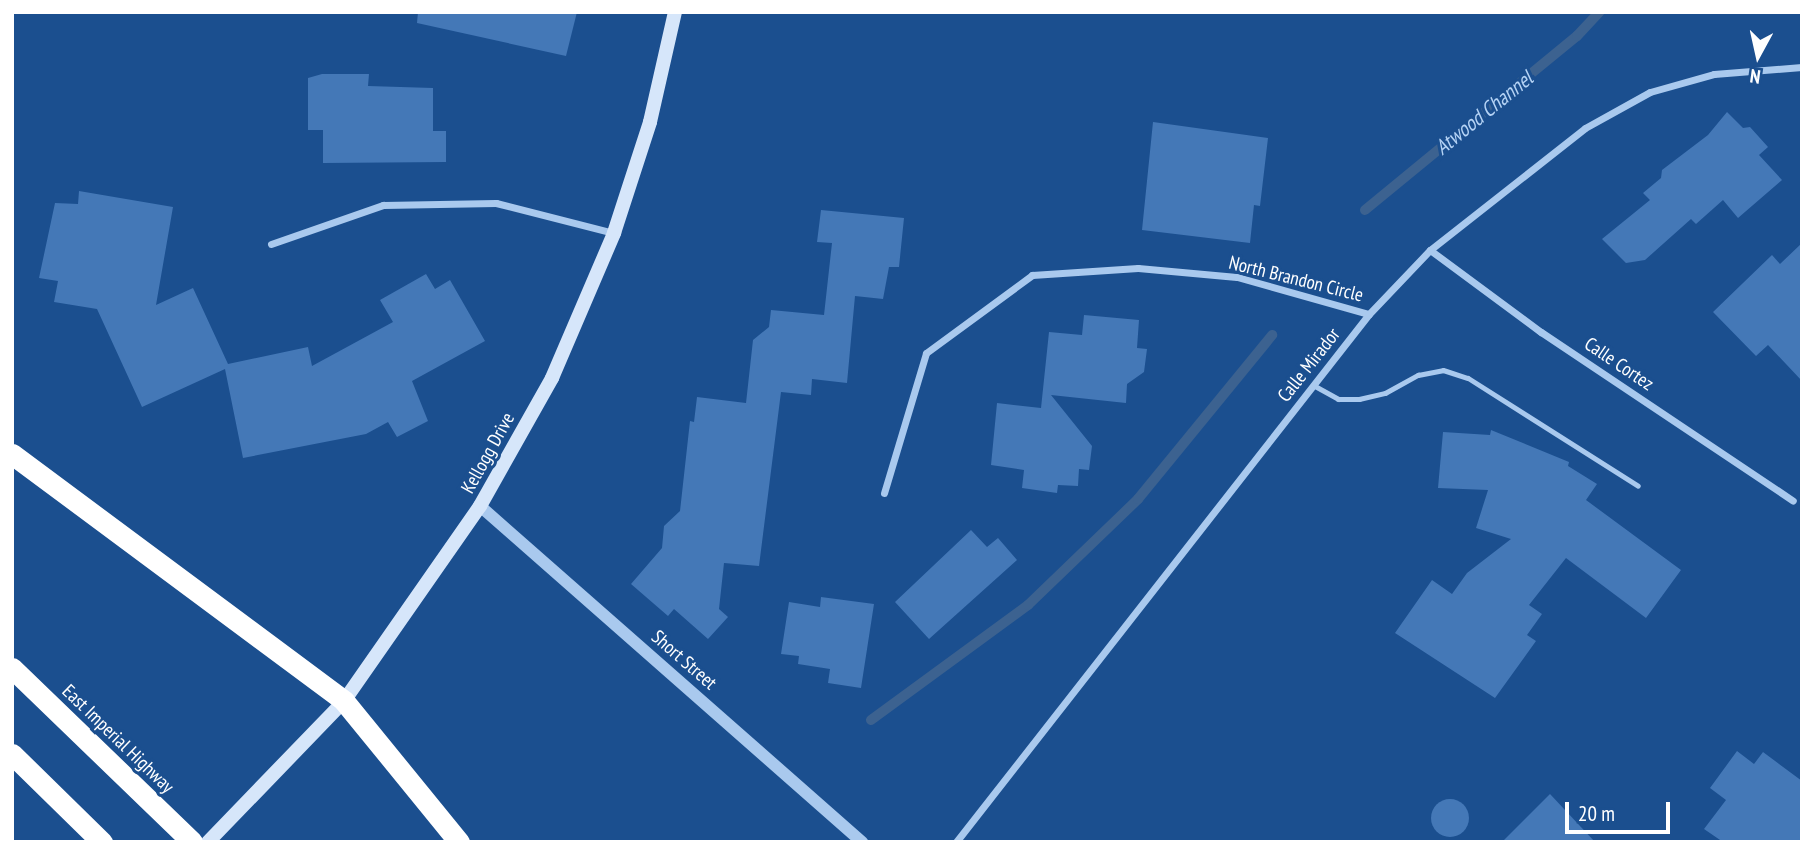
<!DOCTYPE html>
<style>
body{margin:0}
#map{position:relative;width:1814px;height:854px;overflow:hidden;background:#1b4f8f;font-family:"PT Sans Narrow",sans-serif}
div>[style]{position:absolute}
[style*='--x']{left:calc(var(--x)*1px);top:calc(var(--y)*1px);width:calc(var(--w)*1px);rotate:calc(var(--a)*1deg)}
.stream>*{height:10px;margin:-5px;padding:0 5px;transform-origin:5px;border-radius:5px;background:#3c6290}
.building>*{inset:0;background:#4478b7}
.round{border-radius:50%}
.service>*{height:5px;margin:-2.5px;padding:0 2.5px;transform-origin:2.5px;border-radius:2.5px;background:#a9c9ee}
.minor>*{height:7px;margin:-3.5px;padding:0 3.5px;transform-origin:3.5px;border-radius:3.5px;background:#a9c9ee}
.tertiary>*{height:12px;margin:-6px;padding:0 6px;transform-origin:6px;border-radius:6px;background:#a9c9ee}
.secondary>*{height:14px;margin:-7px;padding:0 7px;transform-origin:7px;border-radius:7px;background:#d6e6fa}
.motorway>*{height:21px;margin:-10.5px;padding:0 10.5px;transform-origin:10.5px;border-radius:10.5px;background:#fff}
span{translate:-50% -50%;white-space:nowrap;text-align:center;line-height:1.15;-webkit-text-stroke:6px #1b4f8f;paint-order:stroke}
.street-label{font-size:19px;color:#fff}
.water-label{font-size:21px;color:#b5d3f5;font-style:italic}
.frame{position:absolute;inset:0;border:14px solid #fff;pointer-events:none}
.north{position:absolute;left:1723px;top:21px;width:70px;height:70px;-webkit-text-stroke:5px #1b4f8f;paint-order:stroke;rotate:188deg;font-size:19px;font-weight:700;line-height:28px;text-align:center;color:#fff}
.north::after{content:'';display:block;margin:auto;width:24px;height:32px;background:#fff;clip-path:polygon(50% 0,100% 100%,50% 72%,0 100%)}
.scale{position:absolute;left:1565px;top:802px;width:105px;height:32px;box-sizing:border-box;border:4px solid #fff;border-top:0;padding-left:9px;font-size:21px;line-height:24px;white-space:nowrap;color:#fff;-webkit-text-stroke:5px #1b4f8f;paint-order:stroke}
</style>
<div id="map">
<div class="stream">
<div style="--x:1365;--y:210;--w:274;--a:-39.4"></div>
<div style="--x:1577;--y:36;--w:33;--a:-47"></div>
<div style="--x:871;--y:720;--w:195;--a:-36.2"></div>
<div style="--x:1028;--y:605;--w:153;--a:-43.9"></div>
<div style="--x:1138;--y:499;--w:212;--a:-50.7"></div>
</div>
<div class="building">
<div style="clip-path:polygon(418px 12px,577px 12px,566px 56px,417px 23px)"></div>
<div style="clip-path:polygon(322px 74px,369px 74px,368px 86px,433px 88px,433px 131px,446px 131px,446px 162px,323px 163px,323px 130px,308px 130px,308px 78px)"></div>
<div style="clip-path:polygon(1727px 112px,1743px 128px,1750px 127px,1768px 147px,1759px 155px,1782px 180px,1738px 218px,1723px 200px,1696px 224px,1691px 219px,1645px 260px,1626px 263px,1602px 239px,1650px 200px,1643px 193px,1661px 178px,1662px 170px,1708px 135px)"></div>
<div style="clip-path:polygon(1153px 122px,1268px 138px,1260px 206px,1254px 205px,1250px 243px,1142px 230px)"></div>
<div style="clip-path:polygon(79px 191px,173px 207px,156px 305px,193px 288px,228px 364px,308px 347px,312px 366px,393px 322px,380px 300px,426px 274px,435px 289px,450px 280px,485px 341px,412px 381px,428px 421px,397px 437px,388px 422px,366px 434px,243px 458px,225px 369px,142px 407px,97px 309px,54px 302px,58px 281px,39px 278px,55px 203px,78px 204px)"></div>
<div style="clip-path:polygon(821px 210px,904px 218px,899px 267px,889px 267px,883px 299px,855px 296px,847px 383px,812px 379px,811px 395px,781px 392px,759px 566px,724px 563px,719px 609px,728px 617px,708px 639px,674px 609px,668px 616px,631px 584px,662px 548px,664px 526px,680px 511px,690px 421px,694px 422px,697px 397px,746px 403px,753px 340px,769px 327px,771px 310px,824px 315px,832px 243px,817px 242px)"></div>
<div style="clip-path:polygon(1802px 243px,1802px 381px,1768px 345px,1756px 356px,1713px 312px,1772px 255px,1780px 264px)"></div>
<div style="clip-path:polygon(1084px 315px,1139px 320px,1137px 348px,1147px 349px,1144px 372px,1127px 384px,1126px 403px,1051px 395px,1092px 446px,1089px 470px,1079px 469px,1078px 486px,1058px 485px,1057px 493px,1022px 488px,1024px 470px,991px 465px,997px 403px,1041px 408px,1049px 332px,1082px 335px)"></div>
<div style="clip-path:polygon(1491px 430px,1569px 462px,1568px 466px,1597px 484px,1586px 500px,1681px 570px,1646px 618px,1566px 558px,1529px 605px,1542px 614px,1527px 635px,1536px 641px,1495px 698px,1395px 633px,1432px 580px,1452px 594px,1467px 573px,1511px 539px,1476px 528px,1488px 490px,1438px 488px,1443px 432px,1490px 435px)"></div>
<div style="clip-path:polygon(971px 530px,987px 547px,998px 538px,1017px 560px,929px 639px,895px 602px)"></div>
<div style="clip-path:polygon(821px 597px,874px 604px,861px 688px,828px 683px,830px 669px,798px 664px,799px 656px,781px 654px,789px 602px,820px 607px)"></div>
<div style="clip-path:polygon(1737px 751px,1754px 764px,1763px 752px,1802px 781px,1802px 842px,1723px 842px,1704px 829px,1726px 800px,1710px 788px)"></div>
<div style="clip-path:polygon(1550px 794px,1595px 842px,1502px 842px)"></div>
<div class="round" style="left:1431px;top:799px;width:38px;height:38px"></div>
</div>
<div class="service">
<div style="--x:1313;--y:385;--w:29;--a:29"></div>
<div style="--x:1338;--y:399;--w:21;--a:0"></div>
<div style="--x:1359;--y:399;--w:27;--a:-13"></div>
<div style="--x:1385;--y:393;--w:38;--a:-29"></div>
<div style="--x:1418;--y:375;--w:25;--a:-11"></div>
<div style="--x:1443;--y:370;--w:26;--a:18"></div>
<div style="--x:1468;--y:378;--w:201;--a:32.4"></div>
</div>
<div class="minor">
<div style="--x:271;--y:244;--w:119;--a:-19.2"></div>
<div style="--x:383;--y:205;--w:113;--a:-1"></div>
<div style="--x:496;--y:203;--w:122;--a:14.3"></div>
<div style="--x:1430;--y:250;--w:138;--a:36.5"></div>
<div style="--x:1541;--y:332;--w:303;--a:33.8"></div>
<div style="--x:884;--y:493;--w:146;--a:-73.3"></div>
<div style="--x:926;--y:353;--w:132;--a:-36.3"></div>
<div style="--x:1032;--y:275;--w:106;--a:-3.8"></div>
<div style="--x:1138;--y:268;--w:99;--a:5.2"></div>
<div style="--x:1237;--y:277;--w:137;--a:15.7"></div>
<div style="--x:956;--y:842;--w:670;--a:-51.97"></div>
<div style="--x:1369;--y:314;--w:88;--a:-46.4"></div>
<div style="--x:1430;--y:250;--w:197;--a:-38.2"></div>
<div style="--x:1585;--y:128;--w:74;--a:-29"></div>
<div style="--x:1650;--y:92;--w:66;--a:-15.7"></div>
<div style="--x:1714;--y:74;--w:88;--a:-4.5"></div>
</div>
<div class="tertiary">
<div style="--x:480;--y:506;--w:509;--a:41.33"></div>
</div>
<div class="secondary">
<div style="--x:208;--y:842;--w:196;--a:-46"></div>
<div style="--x:344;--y:701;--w:238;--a:-55.1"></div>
<div style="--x:480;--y:506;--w:147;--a:-60.6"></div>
<div style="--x:552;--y:378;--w:158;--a:-66.8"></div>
<div style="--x:614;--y:233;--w:117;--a:-72"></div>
<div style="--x:650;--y:122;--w:113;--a:-77.2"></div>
</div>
<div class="motorway">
<div style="--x:12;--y:454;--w:414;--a:36.6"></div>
<div style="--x:344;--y:701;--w:182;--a:50.8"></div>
<div style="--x:12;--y:668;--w:250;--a:44"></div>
<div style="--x:12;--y:754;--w:126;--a:44.4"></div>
</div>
<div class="street-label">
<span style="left:1296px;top:279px;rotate:14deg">North Brandon Circle</span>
<span style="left:1619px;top:364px;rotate:34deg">Calle Cortez</span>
<span style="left:1309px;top:365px;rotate:-52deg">Calle Mirador</span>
<span style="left:488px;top:453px;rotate:-61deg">Kellogg Drive</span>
<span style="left:684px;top:660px;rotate:41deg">Short Street</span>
<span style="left:118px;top:739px;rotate:44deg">East Imperial Highway</span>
</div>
<div class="water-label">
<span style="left:1484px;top:113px;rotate:-39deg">Atwood Channel</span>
</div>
<div class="frame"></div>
<div class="north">N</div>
<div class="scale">20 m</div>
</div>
